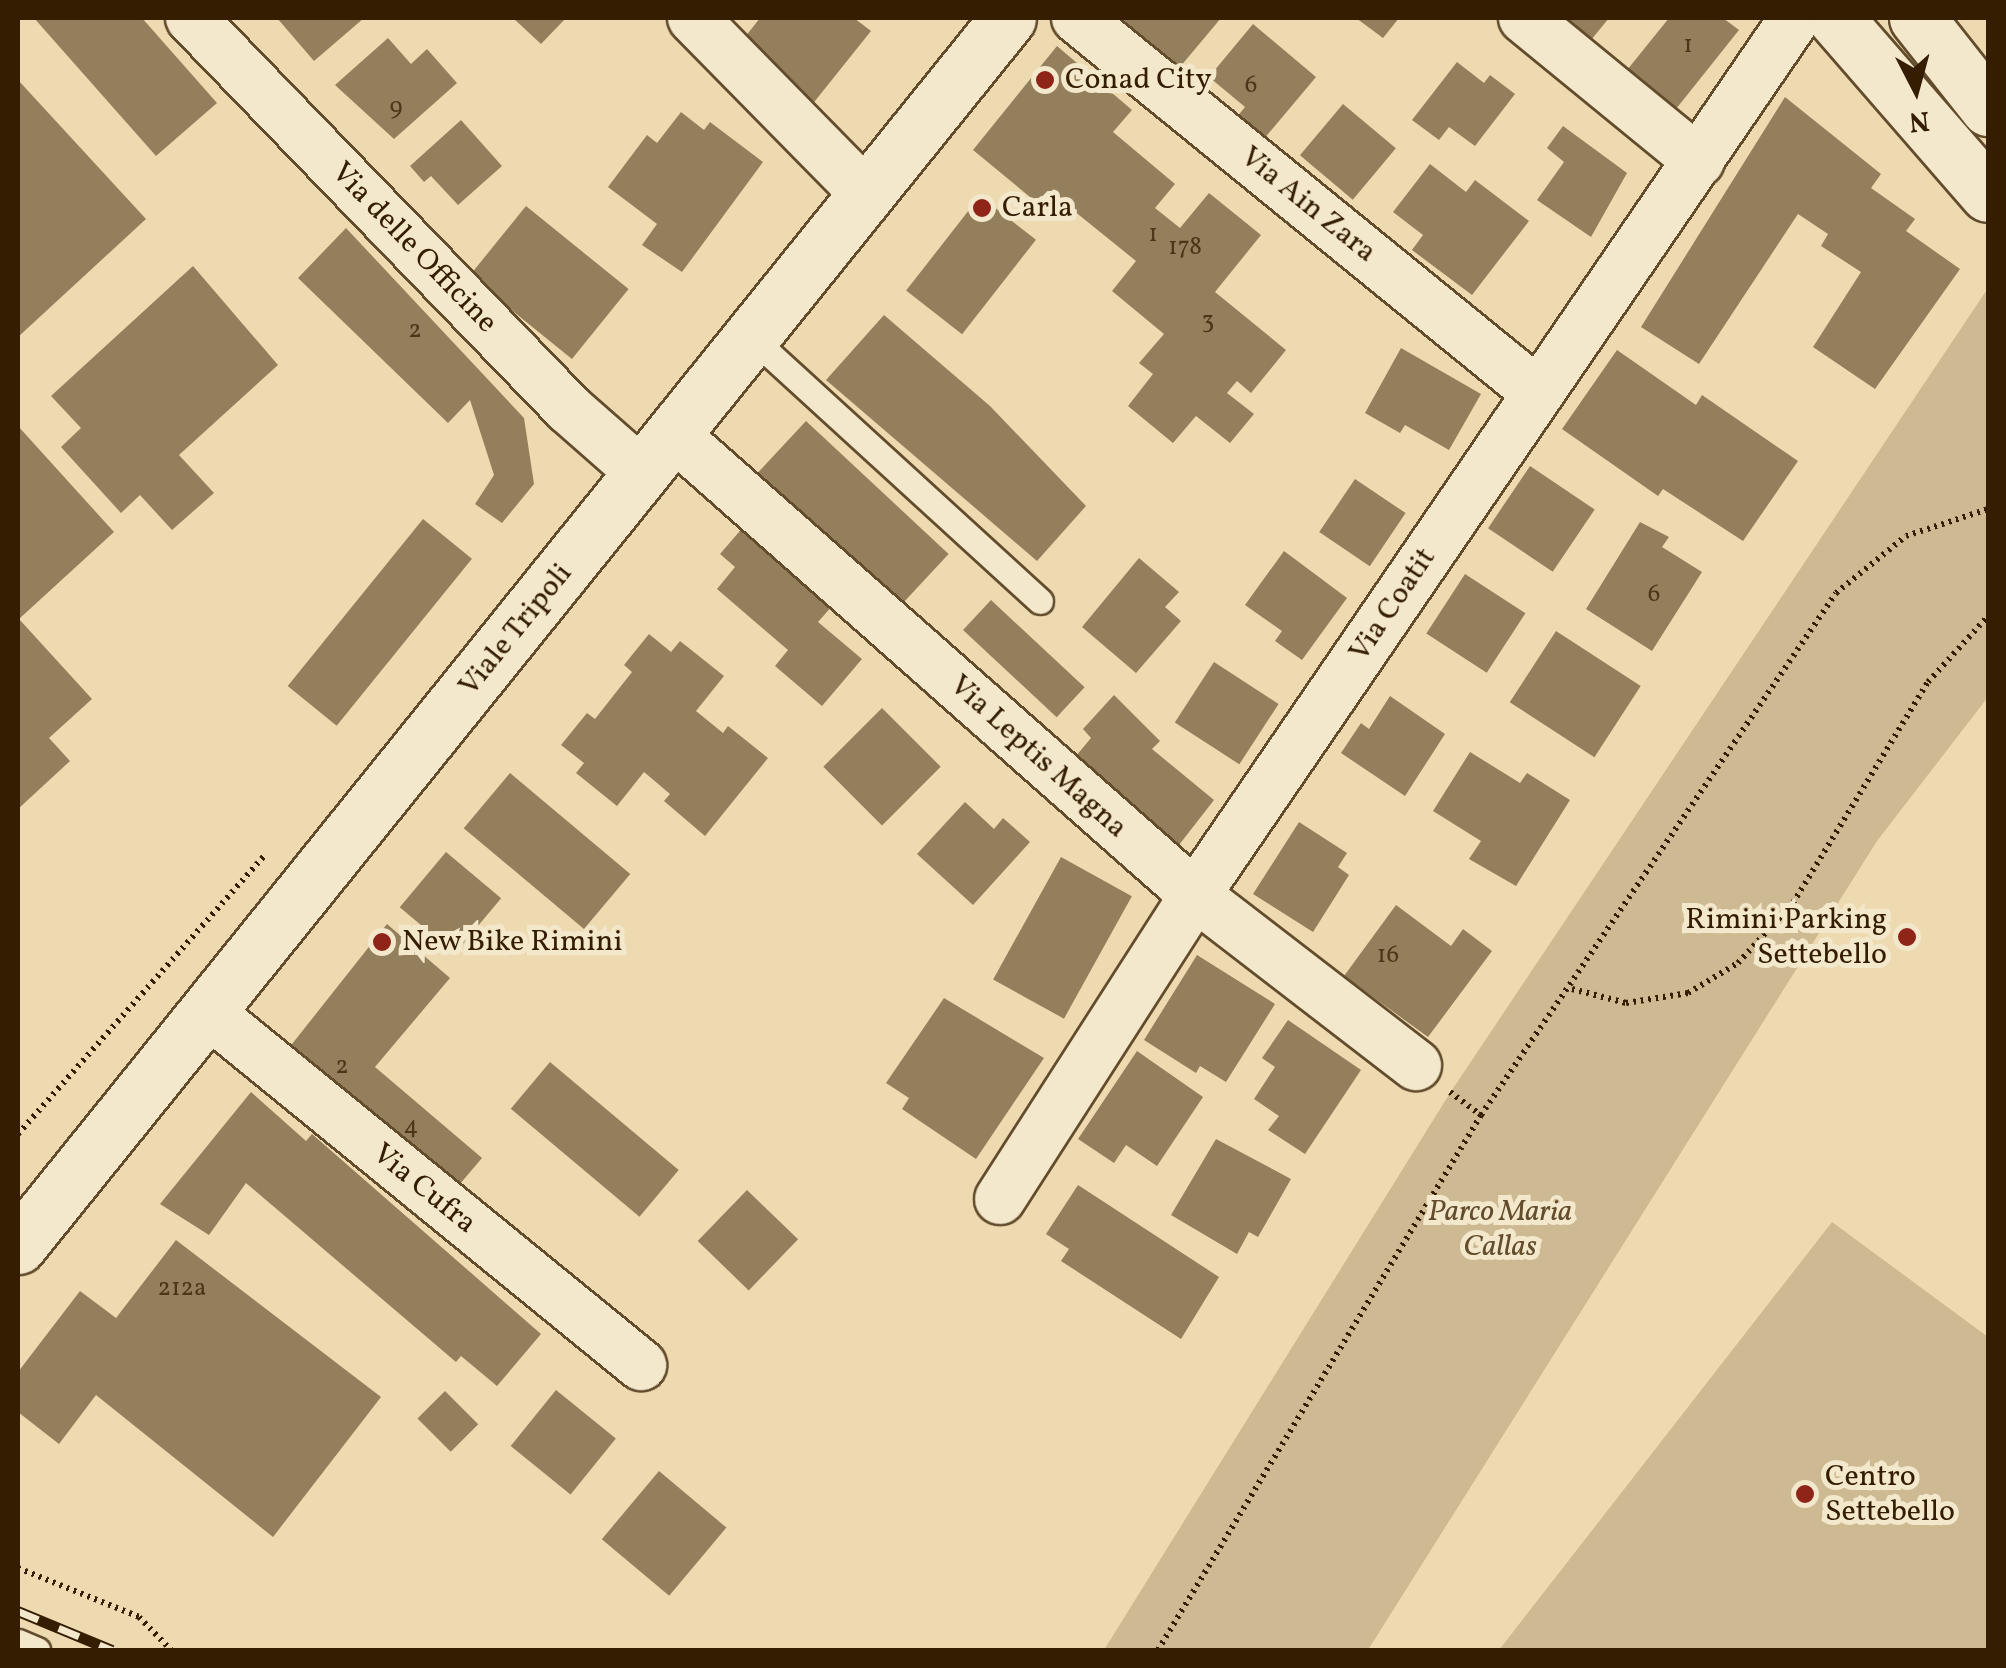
<!DOCTYPE html>
<style>
body{margin:0}
#map{position:relative;width:2006px;height:1668px;overflow:hidden;background:#eddab0;font-family:Vollkorn,serif}
div>[style]{position:absolute}
[style*='--x']{left:calc(var(--x)*1px);top:calc(var(--y)*1px);width:calc(var(--w)*1px);rotate:calc(var(--a)*1deg)}
.green>*{inset:0;background:#ceba92}
.building>*{inset:0;background:#947f5c;transform-origin:0 0}
.path>*{height:6px;margin-top:-3px;transform-origin:0;background:repeating-linear-gradient(90deg,#341d00 0 2.5px,transparent 0 7.5px)}
.roads{filter:drop-shadow(2px 0 #624c2c) drop-shadow(-2px 0 #624c2c) drop-shadow(0 2px #624c2c) drop-shadow(0 -2px #624c2c)}
.service>*{height:25px;margin:-12.5px;padding:0 12.5px;transform-origin:12.5px;border-radius:12.5px;background:#f3e7cc}
.minor>*{height:50px;margin:-25px;padding:0 25px;transform-origin:25px;border-radius:25px;background:#f3e7cc}
.tertiary>*{height:55px;margin:-27.5px;padding:0 27.5px;transform-origin:27.5px;border-radius:27.5px;background:#f3e7cc}
.secondary>*{height:55px;margin:-27.5px;padding:0 27.5px;transform-origin:27.5px;border-radius:27.5px;background:#f3e7cc}
.rail>*{height:11px;margin-top:-5.5px;transform-origin:0;background:repeating-linear-gradient(90deg,#f3e7cc 0 22px,#341d00 0 44px);box-sizing:border-box;border-block:2px solid #341d00}
.dots>*{width:28px;height:28px;translate:-50% -50%;box-sizing:border-box;border:5px solid #f3e7cc;border-radius:50%}
span{translate:-50% -50%;white-space:nowrap;text-align:center;line-height:1.15;-webkit-text-stroke:10px #f3e7cc;paint-order:stroke}
.number-label{font-size:25px;color:#4c3617}
.number-label span{-webkit-text-stroke-width:0}
.poi-label{font-size:30px;color:#341d00}
.left{translate:0 -50%;text-align:left}
.right{translate:-100% -50%;text-align:right}
.street-label{font-size:30px;color:#341d00}
.park-label{font-size:30px;color:#624c2c;font-style:italic}
.frame{position:absolute;inset:0;border:20px solid #341d00;pointer-events:none}
.north{position:absolute;left:1866px;top:40px;width:100px;height:100px;-webkit-text-stroke:8px #f3e7cc;paint-order:stroke;rotate:174deg;font-size:28px;font-weight:700;line-height:40px;text-align:center;color:#341d00}
.north::after{content:'';display:block;margin:auto;width:35px;height:45px;background:#341d00;clip-path:polygon(50% 0,100% 100%,50% 72%,0 100%)}
</style>
<div id="map">
<div class="green">
<div style="clip-path:polygon(1988px 288px,1988px 697px,1877px 841px,1368px 1650px,1104px 1650px,1450px 1093px)"></div>
<div style="clip-path:polygon(1832px 1222px,1988px 1337px,1988px 1650px,1499px 1650px)"></div>
</div>
<div class="building">
<div style="clip-path:polygon(34px 18px,142px 18px,217px 103px,156px 156px)"></div>
<div style="clip-path:polygon(277px 18px,364px 18px,314px 61px)"></div>
<div style="clip-path:polygon(513px 18px,566px 18px,541px 44px)"></div>
<div style="clip-path:polygon(760px 18px,854px 18px,871px 31px,811px 106px,738px 46px)"></div>
<div style="clip-path:polygon(1110px 18px,1221px 18px,1175px 73px)"></div>
<div style="clip-path:polygon(1356px 18px,1399px 18px,1383px 38px)"></div>
<div style="clip-path:polygon(1541px 18px,1609px 18px,1582px 51px)"></div>
<div style="clip-path:polygon(1669px 18px,1723px 18px,1739px 30px,1668px 119px,1619px 80px)"></div>
<div style="clip-path:polygon(1253px 24px,1316px 77px,1263px 140px,1236px 118px,1245px 107px,1209px 77px)"></div>
<div style="clip-path:polygon(388px 38px,411px 64px,427px 49px,457px 83px,394px 139px,335px 85px)"></div>
<div style="clip-path:polygon(1057px 46px,1132px 110px,1113px 132px,1175px 184px,1155px 208px,1180px 228px,1209px 193px,1261px 235px,1215px 292px,1286px 350px,1251px 393px,1237px 381px,1227px 393px,1254px 414px,1230px 443px,1196px 416px,1173px 443px,1128px 406px,1153px 374px,1139px 363px,1164px 334px,1112px 291px,1136px 261px,1058px 198px,1047px 211px,973px 150px)"></div>
<div style="clip-path:polygon(1457px 62px,1484px 83px,1490px 75px,1515px 94px,1475px 146px,1449px 127px,1439px 140px,1412px 120px)"></div>
<div style="clip-path:polygon(18px 80px,146px 219px,18px 337px)"></div>
<div style="clip-path:polygon(1785px 97px,1881px 174px,1871px 188px,1915px 219px,1906px 231px,1960px 269px,1875px 389px,1813px 347px,1861px 272px,1821px 246px,1828px 234px,1798px 214px,1699px 364px,1641px 327px)"></div>
<div style="left:1343px;top:104px;width:69px;height:67px;rotate:40deg"></div>
<div style="clip-path:polygon(681px 112px,704px 130px,710px 122px,763px 162px,682px 272px,642px 245px,657px 224px,608px 187px,647px 135px,657px 143px)"></div>
<div style="clip-path:polygon(461px 120px,502px 166px,458px 205px,431px 176px,424px 182px,410px 166px)"></div>
<div style="clip-path:polygon(1563px 126px,1627px 173px,1591px 237px,1537px 200px,1564px 162px,1547px 148px)"></div>
<div style="clip-path:polygon(1430px 164px,1466px 192px,1475px 180px,1529px 221px,1472px 295px,1412px 250px,1423px 235px,1393px 212px)"></div>
<div style="left:980px;top:196px;width:71px;height:120px;rotate:38deg"></div>
<div style="left:526px;top:206px;width:132px;height:90px;rotate:39deg"></div>
<div style="clip-path:polygon(346px 228px,524px 418px,534px 484px,502px 523px,475px 504px,494px 475px,470px 400px,448px 423px,298px 278px)"></div>
<div style="clip-path:polygon(193px 266px,278px 365px,179px 455px,214px 493px,172px 530px,140px 495px,121px 513px,61px 447px,81px 428px,51px 396px)"></div>
<div style="clip-path:polygon(884px 315px,990px 406px,1086px 506px,1037px 561px,826px 380px)"></div>
<div style="clip-path:polygon(1401px 348px,1481px 394px,1449px 450px,1405px 425px,1400px 433px,1365px 413px)"></div>
<div style="clip-path:polygon(1617px 350px,1696px 405px,1702px 395px,1798px 461px,1743px 541px,1663px 489px,1658px 496px,1562px 429px)"></div>
<div style="left:806px;top:421px;width:195px;height:72px;rotate:43deg"></div>
<div style="clip-path:polygon(18px 426px,114px 532px,19px 619px,92px 699px,49px 738px,70px 761px,18px 809px)"></div>
<div style="left:1530px;top:466px;width:78px;height:75px;rotate:34deg"></div>
<div style="left:1355px;top:479px;width:61px;height:64px;rotate:34deg"></div>
<div style="clip-path:polygon(751px 518px,841px 596px,818px 622px,862px 659px,822px 706px,775px 666px,788px 650px,717px 589px,735px 567px,720px 554px)"></div>
<div style="left:423px;top:519px;width:63px;height:215px;rotate:39deg"></div>
<div style="clip-path:polygon(1640px 522px,1669px 537px,1662px 547px,1702px 572px,1652px 651px,1586px 609px)"></div>
<div style="clip-path:polygon(1284px 551px,1347px 598px,1302px 660px,1275px 641px,1282px 631px,1245px 605px)"></div>
<div style="clip-path:polygon(1139px 558px,1179px 592px,1165px 607px,1181px 621px,1136px 673px,1082px 627px)"></div>
<div style="left:1465px;top:574px;width:72px;height:71px;rotate:33deg"></div>
<div style="left:991px;top:600px;width:128px;height:41px;rotate:43deg"></div>
<div style="left:1556px;top:631px;width:101px;height:85px;rotate:33deg"></div>
<div style="clip-path:polygon(649px 634px,671px 652px,680px 641px,724px 676px,696px 711px,723px 733px,728px 726px,768px 758px,705px 836px,664px 801px,670px 794px,644px 772px,617px 806px,576px 773px,584px 763px,561px 745px,587px 713px,595px 719px,632px 672px,624px 665px)"></div>
<div style="left:1214px;top:662px;width:77px;height:72px;rotate:33deg"></div>
<div style="clip-path:polygon(1114px 695px,1160px 741px,1152px 749px,1214px 800px,1179px 845px,1076px 756px,1091px 738px,1083px 729px)"></div>
<div style="clip-path:polygon(1390px 696px,1445px 734px,1405px 796px,1341px 753px,1361px 723px,1369px 729px)"></div>
<div style="left:882px;top:708px;width:83px;height:83px;rotate:45deg"></div>
<div style="clip-path:polygon(1470px 752px,1520px 783px,1527px 773px,1570px 800px,1516px 886px,1469px 859px,1481px 841px,1433px 811px)"></div>
<div style="left:510px;top:773px;width:157px;height:72px;rotate:40deg"></div>
<div style="clip-path:polygon(965px 802px,994px 829px,1003px 818px,1030px 842px,973px 905px,917px 854px)"></div>
<div style="clip-path:polygon(1299px 822px,1347px 853px,1338px 867px,1349px 875px,1313px 932px,1253px 894px)"></div>
<div style="left:446px;top:852px;width:72px;height:72px;rotate:40deg"></div>
<div style="left:1061px;top:857px;width:81px;height:140px;rotate:29deg"></div>
<div style="clip-path:polygon(1396px 905px,1451px 946px,1463px 929px,1492px 951px,1428px 1037px,1344px 976px)"></div>
<div style="clip-path:polygon(387px 924px,450px 978px,375px 1067px,482px 1158px,448px 1198px,281px 1058px)"></div>
<div style="clip-path:polygon(1197px 955px,1275px 1004px,1226px 1082px,1200px 1066px,1196px 1073px,1144px 1040px)"></div>
<div style="clip-path:polygon(944px 998px,1044px 1058px,976px 1159px,902px 1109px,909px 1098px,886px 1083px)"></div>
<div style="clip-path:polygon(1288px 1020px,1361px 1070px,1305px 1154px,1268px 1130px,1279px 1116px,1254px 1099px,1275px 1067px,1262px 1058px)"></div>
<div style="clip-path:polygon(1137px 1051px,1203px 1097px,1157px 1166px,1126px 1145px,1114px 1163px,1078px 1139px)"></div>
<div style="left:550px;top:1062px;width:168px;height:61px;rotate:40deg"></div>
<div style="clip-path:polygon(251px 1092px,306px 1141px,312px 1134px,541px 1334px,497px 1386px,461px 1356px,456px 1362px,246px 1183px,209px 1235px,160px 1204px)"></div>
<div style="clip-path:polygon(1216px 1139px,1291px 1179px,1258px 1237px,1249px 1232px,1237px 1254px,1171px 1215px)"></div>
<div style="clip-path:polygon(1078px 1185px,1219px 1277px,1181px 1339px,1061px 1261px,1069px 1249px,1046px 1234px)"></div>
<div style="left:747px;top:1190px;width:71px;height:71px;rotate:44deg"></div>
<div style="clip-path:polygon(176px 1240px,381px 1397px,273px 1537px,96px 1395px,59px 1444px,18px 1412px,18px 1372px,80px 1291px,116px 1318px)"></div>
<div style="left:556px;top:1390px;width:77px;height:72px;rotate:39deg"></div>
<div style="left:445px;top:1391px;width:47px;height:39px;rotate:45deg"></div>
<div style="left:659px;top:1471px;width:88px;height:89px;rotate:40deg"></div>
</div>
<div class="path">
<div style="--x:1572;--y:989;--w:56;--a:14.5"></div>
<div style="--x:1626;--y:1003;--w:63;--a:-9.2"></div>
<div style="--x:1688;--y:993;--w:58;--a:-31"></div>
<div style="--x:1738;--y:963;--w:81;--a:-47.5"></div>
<div style="--x:1793;--y:903;--w:259;--a:-58.6"></div>
<div style="--x:1928;--y:682;--w:89;--a:-47.7"></div>
<div style="--x:1450;--y:1092;--w:39;--a:37"></div>
<div style="--x:18;--y:1134;--w:374;--a:-48.5"></div>
<div style="--x:18;--y:1568;--w:131;--a:22"></div>
<div style="--x:139;--y:1617;--w:46;--a:45.9"></div>
<div style="--x:1158;--y:1650;--w:625;--a:-58.88"></div>
<div style="--x:1481;--y:1115;--w:631;--a:-55.78"></div>
<div style="--x:1836;--y:593;--w:90;--a:-39.2"></div>
<div style="--x:1906;--y:536;--w:86;--a:-18.2"></div>
</div>
<div class="roads">
<div class="service">
<div style="--x:752;--y:338;--w:390;--a:42.4"></div>
<div style="--x:18;--y:1642;--w:21;--a:23"></div>
</div>
<div class="minor">
<div style="--x:191;--y:18;--w:544;--a:45.97"></div>
<div style="--x:569;--y:409;--w:98;--a:41.3"></div>
<div style="--x:693;--y:18;--w:247;--a:45.5"></div>
<div style="--x:1077;--y:18;--w:594;--a:39.13"></div>
<div style="--x:1524;--y:18;--w:226;--a:39.3"></div>
<div style="--x:673;--y:434;--w:696;--a:41.45"></div>
<div style="--x:1195;--y:895;--w:279;--a:37.6"></div>
<div style="--x:208;--y:1012;--w:559;--a:39.19"></div>
<div style="--x:1000;--y:1199;--w:361;--a:-57.3"></div>
<div style="--x:1195;--y:895;--w:1063;--a:-55.62"></div>
</div>
<div class="tertiary">
<div style="--x:18;--y:1246;--w:1577;--a:-51.12"></div>
</div>
<div class="secondary">
<div style="--x:1835;--y:18;--w:233;--a:49"></div>
<div style="--x:1917;--y:18;--w:115;--a:51.7"></div>
</div>
</div>
<div class="rail">
<div style="--x:18;--y:1611;--w:102;--a:22.5"></div>
</div>
<div class="dots">
<div style="left:1045px;top:80px;background:#8f2418"></div>
<div style="left:982px;top:208px;background:#8f2418"></div>
<div style="left:1907px;top:937px;background:#8f2418"></div>
<div style="left:382px;top:942px;background:#8f2418"></div>
<div style="left:1805px;top:1494px;background:#8f2418"></div>
</div>
<div class="number-label">
<span style="left:1688px;top:46px">1</span>
<span style="left:1251px;top:86px">6</span>
<span style="left:396px;top:108px">9</span>
<span style="left:1153px;top:235px">1</span>
<span style="left:1185px;top:248px">178</span>
<span style="left:1208px;top:322px">3</span>
<span style="left:415px;top:331px">2</span>
<span style="left:1654px;top:595px">6</span>
<span style="left:1388px;top:956px">16</span>
<span style="left:342px;top:1067px">2</span>
<span style="left:411px;top:1127px">4</span>
<span style="left:182px;top:1289px">212a</span>
</div>
<div class="poi-label">
<span class="left" style="left:1065px;top:80px">Conad City</span>
<span class="left" style="left:1002px;top:208px">Carla</span>
<span class="right" style="left:1887px;top:937px">Rimini Parking<br>Settebello</span>
<span class="left" style="left:402px;top:942px">New Bike Rimini</span>
<span class="left" style="left:1825px;top:1494px">Centro<br>Settebello</span>
</div>
<div class="street-label">
<span style="left:1308px;top:205px;rotate:39deg">Via Ain Zara</span>
<span style="left:414px;top:248px;rotate:46deg">Via delle Officine</span>
<span style="left:1393px;top:605px;rotate:-56deg">Via Coatit</span>
<span style="left:516px;top:630px;rotate:-51deg">Viale Tripoli</span>
<span style="left:1038px;top:757px;rotate:42deg">Via Leptis Magna</span>
<span style="left:424px;top:1189px;rotate:39deg">Via Cufra</span>
</div>
<div class="park-label">
<span style="left:1500px;top:1229px">Parco Maria<br>Callas</span>
</div>
<div class="frame"></div>
<div class="north">N</div>
</div>
